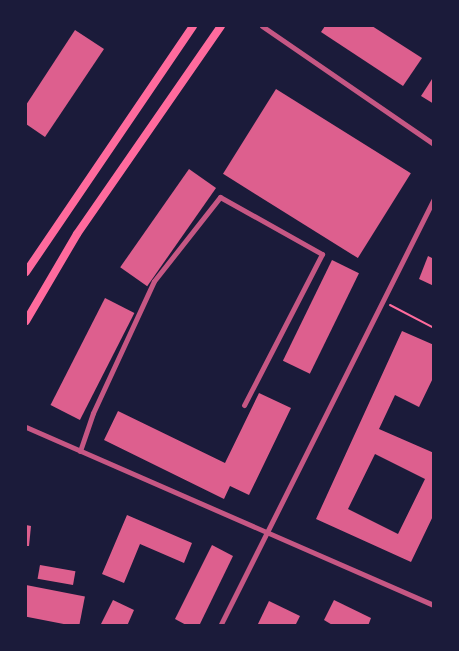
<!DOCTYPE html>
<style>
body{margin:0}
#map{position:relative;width:459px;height:651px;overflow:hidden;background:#1b1b3a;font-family:Raleway,sans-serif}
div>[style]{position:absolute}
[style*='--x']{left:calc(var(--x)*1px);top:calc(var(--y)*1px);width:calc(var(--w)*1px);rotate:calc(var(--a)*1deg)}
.building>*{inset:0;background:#dd5f8e;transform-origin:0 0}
.path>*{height:2px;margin:-1px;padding:0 1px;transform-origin:1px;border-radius:1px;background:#ff6b9d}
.minor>*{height:5px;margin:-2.5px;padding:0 2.5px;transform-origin:2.5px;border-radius:2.5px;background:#c65784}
.primary>*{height:8px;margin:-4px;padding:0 4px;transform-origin:4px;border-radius:4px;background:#ff6b9d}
span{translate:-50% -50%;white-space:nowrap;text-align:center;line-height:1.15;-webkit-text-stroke:4.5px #1b1b3a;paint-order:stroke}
.frame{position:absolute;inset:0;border:27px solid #1b1b3a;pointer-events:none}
</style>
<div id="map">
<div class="building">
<div style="clip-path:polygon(325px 26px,372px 26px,422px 58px,403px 86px,321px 32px)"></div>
<div style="clip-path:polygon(75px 30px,104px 49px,45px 137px,26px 124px,26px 105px)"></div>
<div style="clip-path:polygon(434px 76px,434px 104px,421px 96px)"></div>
<div style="left:276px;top:89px;width:159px;height:100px;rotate:32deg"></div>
<div style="left:189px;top:169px;width:33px;height:120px;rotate:35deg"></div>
<div style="clip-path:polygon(428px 256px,434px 259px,434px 286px,419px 279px)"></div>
<div style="left:332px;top:260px;width:30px;height:112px;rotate:26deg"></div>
<div style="left:105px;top:298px;width:33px;height:120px;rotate:27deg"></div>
<div style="clip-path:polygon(evenodd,402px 331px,434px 345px,434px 376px,419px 407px,395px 395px,379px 429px,434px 453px,434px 514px,411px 562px,316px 519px,402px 331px,375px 454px,425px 479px,398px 534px,348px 509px,375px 454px)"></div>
<div style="clip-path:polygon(259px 393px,291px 408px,249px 495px,230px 486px,224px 499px,104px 440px,118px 411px,225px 463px)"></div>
<div style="clip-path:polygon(127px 515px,192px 543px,184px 563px,140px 544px,124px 583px,102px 574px)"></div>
<div style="clip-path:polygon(26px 525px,31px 526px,29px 546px,26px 546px)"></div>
<div style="clip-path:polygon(212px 545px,233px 556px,199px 626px,188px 626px,175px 619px)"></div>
<div style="left:40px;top:565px;width:36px;height:14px;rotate:10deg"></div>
<div style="left:26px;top:585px;width:60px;height:31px;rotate:11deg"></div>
<div style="clip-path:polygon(113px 600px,134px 610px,127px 626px,100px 626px)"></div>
<div style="clip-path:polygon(334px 600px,371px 618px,368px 626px,334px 626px,324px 620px)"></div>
<div style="clip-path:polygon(269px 601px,300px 616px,295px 626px,257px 626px)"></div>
</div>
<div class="path">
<div style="--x:390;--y:305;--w:50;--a:27.6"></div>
</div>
<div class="minor">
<div style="--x:262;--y:26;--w:209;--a:34.5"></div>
<div style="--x:26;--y:427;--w:445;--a:23.6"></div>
<div style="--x:80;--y:451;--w:40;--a:-71.1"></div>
<div style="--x:93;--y:413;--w:145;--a:-65.2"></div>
<div style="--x:154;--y:281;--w:107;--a:-51.8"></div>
<div style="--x:220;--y:197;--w:117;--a:29.2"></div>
<div style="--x:322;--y:254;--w:170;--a:117.3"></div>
<div style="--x:220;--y:626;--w:479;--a:-63.4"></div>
</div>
<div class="primary">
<div style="--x:26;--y:272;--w:297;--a:-55.8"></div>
<div style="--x:26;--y:321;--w:101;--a:-59.6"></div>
<div style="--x:77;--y:234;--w:253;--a:-55.3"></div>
</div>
<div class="frame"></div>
</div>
